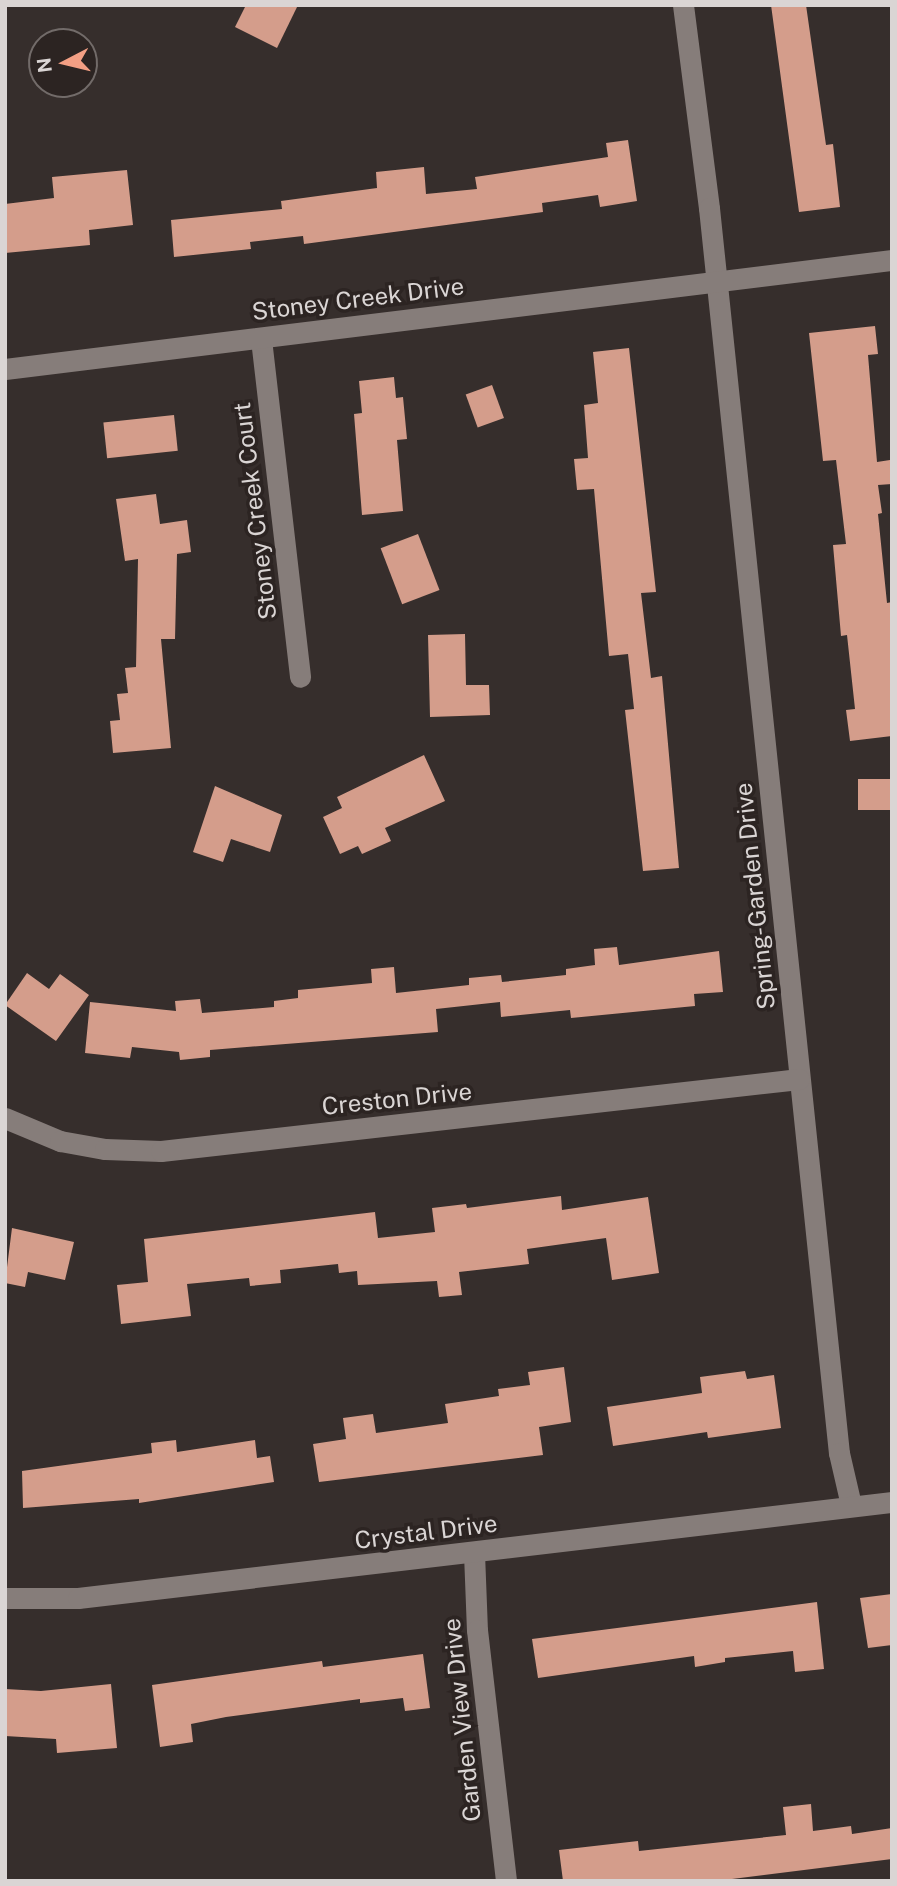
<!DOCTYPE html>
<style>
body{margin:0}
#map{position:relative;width:897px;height:1886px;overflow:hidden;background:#362e2c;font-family:"Public Sans",sans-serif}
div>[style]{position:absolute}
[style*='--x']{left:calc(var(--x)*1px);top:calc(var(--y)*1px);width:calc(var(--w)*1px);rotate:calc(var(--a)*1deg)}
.building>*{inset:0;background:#d49d8b;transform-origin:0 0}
.minor>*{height:21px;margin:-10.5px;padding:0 10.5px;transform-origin:10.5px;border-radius:10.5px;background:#867d7a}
span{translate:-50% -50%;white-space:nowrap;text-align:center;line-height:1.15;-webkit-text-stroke:7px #2c2422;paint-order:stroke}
.street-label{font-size:24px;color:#dad5d4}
.frame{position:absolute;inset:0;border:7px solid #dad5d4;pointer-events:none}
.north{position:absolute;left:28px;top:28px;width:70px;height:70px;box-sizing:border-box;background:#2c2422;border:2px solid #726b69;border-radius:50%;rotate:263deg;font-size:19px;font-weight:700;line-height:28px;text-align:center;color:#dad5d4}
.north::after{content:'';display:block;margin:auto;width:24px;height:32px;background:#f39f84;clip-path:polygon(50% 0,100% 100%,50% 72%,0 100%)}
</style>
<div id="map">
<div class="building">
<div style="clip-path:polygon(246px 5px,298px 5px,277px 48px,235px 27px)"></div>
<div style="clip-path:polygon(771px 5px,806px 5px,826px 145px,833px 144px,840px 207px,799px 212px)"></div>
<div style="clip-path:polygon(628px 140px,637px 201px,600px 207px,598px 195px,542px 203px,543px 212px,304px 244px,303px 236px,250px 242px,251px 249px,174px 257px,171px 220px,282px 209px,281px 201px,377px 188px,376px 172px,424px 167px,426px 194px,477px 189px,475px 177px,608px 157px,606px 143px)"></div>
<div style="clip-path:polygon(127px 170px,133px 225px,89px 230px,90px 245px,5px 253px,5px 204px,54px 198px,52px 177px)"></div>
<div style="clip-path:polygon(875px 326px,878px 354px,868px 355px,877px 462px,890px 460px,892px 472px,892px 484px,878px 485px,882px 513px,878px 514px,887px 603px,892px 602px,892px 736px,850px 741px,846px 710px,855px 709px,847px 635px,841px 636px,833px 545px,846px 544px,836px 460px,823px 461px,809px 333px)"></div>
<div style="clip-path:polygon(629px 348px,656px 592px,641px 593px,651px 678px,662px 676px,679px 868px,643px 871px,625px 710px,634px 709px,628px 654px,609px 656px,594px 489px,577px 490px,574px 459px,588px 458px,584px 405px,598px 403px,593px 352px)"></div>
<div style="clip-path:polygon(394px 377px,396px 398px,403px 397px,407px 439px,397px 440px,403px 511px,362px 515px,354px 414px,362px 413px,359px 381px)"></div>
<div style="left:492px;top:385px;width:35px;height:28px;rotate:70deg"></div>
<div style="left:174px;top:415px;width:36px;height:71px;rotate:84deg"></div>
<div style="clip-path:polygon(156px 494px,160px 524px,187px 520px,191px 552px,177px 554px,175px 639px,161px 639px,171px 748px,113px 753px,110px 721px,120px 720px,117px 694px,128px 693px,125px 668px,136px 667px,138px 559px,125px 561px,116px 499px)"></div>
<div style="left:418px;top:534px;width:60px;height:40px;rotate:69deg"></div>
<div style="clip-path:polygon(465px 634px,466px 685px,489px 685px,490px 715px,430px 717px,428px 635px)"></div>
<div style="clip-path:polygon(424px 755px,445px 801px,385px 828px,391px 841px,362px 854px,358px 846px,340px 854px,323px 817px,342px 808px,337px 797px)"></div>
<div style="left:892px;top:779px;width:31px;height:34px;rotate:90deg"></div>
<div style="clip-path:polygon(215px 786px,282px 815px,270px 852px,231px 839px,223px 862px,193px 852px)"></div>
<div style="clip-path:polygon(617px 947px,619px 965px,719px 951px,723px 992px,694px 994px,695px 1006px,571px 1018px,570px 1010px,501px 1017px,500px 1002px,436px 1009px,438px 1032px,210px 1050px,210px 1057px,180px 1060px,179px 1052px,132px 1047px,130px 1058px,85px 1053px,90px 1002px,176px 1011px,175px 1001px,200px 999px,202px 1013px,274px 1007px,274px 1001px,298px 998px,298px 990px,372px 983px,371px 969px,394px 967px,396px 993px,469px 985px,469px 978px,501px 975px,502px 982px,566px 975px,566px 969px,595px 965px,594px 949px)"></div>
<div style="clip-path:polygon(27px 973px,49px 989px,60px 974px,89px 995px,56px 1041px,5px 1005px)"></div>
<div style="clip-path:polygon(561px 1196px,562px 1210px,648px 1197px,659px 1273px,612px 1280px,606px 1238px,527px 1249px,529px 1264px,459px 1272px,462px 1295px,439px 1297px,437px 1281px,358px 1285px,357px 1271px,339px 1273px,338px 1264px,280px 1270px,281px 1283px,250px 1286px,249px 1278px,187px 1284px,191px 1316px,121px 1324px,117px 1285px,148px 1282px,144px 1239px,375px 1212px,378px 1238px,435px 1232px,432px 1208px,466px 1204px,467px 1208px)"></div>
<div style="clip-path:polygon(12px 1228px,74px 1242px,65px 1280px,28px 1272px,25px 1287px,5px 1283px)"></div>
<div style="clip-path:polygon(564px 1367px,571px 1422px,539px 1427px,543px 1455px,319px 1482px,313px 1444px,346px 1439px,343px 1418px,373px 1414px,376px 1433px,448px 1423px,445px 1404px,499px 1396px,498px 1389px,530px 1385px,528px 1372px)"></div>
<div style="clip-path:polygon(745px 1371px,747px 1379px,774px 1375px,781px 1428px,708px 1438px,707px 1432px,613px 1446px,607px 1407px,702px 1393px,700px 1377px)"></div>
<div style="clip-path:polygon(176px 1440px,177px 1452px,255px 1440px,257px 1458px,270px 1456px,274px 1482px,139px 1503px,139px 1499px,23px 1508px,22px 1471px,152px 1453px,151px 1443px)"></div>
<div style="clip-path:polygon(892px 1594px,892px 1645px,868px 1648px,860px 1598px)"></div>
<div style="clip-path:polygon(817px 1602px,824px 1669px,795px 1672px,793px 1651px,725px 1658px,725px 1662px,695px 1667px,694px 1656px,538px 1678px,532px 1639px)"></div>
<div style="clip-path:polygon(423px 1654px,430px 1708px,405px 1711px,403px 1698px,360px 1703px,360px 1699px,226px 1717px,191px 1724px,193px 1742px,160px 1747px,152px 1685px,322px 1661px,323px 1667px)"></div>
<div style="clip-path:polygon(111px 1684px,117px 1748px,57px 1753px,56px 1739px,5px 1736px,5px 1689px,41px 1691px)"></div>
<div style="clip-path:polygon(811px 1804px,813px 1831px,851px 1826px,852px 1834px,892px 1828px,892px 1859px,716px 1881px,563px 1881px,559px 1850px,638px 1841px,639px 1851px,786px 1835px,783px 1807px)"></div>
</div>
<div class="minor">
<div style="--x:683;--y:5;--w:205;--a:82.7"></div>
<div style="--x:709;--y:208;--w:1252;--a:84.04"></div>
<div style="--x:839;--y:1453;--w:53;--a:77"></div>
<div style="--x:261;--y:339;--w:340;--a:83.4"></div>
<div style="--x:5;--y:369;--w:894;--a:-7.01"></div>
<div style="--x:5;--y:1118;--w:60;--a:22.7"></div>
<div style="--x:60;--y:1141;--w:46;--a:10.1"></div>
<div style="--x:105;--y:1149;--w:56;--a:2"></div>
<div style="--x:161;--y:1151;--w:642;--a:-6.44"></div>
<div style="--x:474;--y:1553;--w:77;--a:87.8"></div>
<div style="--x:477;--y:1630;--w:253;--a:83.4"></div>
<div style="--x:5;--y:1598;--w:73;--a:0"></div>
<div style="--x:78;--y:1598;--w:820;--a:-6.73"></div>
</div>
<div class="street-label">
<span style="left:358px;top:299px;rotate:-7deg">Stoney Creek Drive</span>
<span style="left:255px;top:511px;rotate:-97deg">Stoney Creek Court</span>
<span style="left:755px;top:896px;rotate:-96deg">Spring-Garden Drive</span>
<span style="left:397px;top:1099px;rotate:-6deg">Creston Drive</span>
<span style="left:426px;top:1532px;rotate:-7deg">Crystal Drive</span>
<span style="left:462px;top:1720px;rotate:-96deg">Garden View Drive</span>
</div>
<div class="frame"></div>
<div class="north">N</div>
</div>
